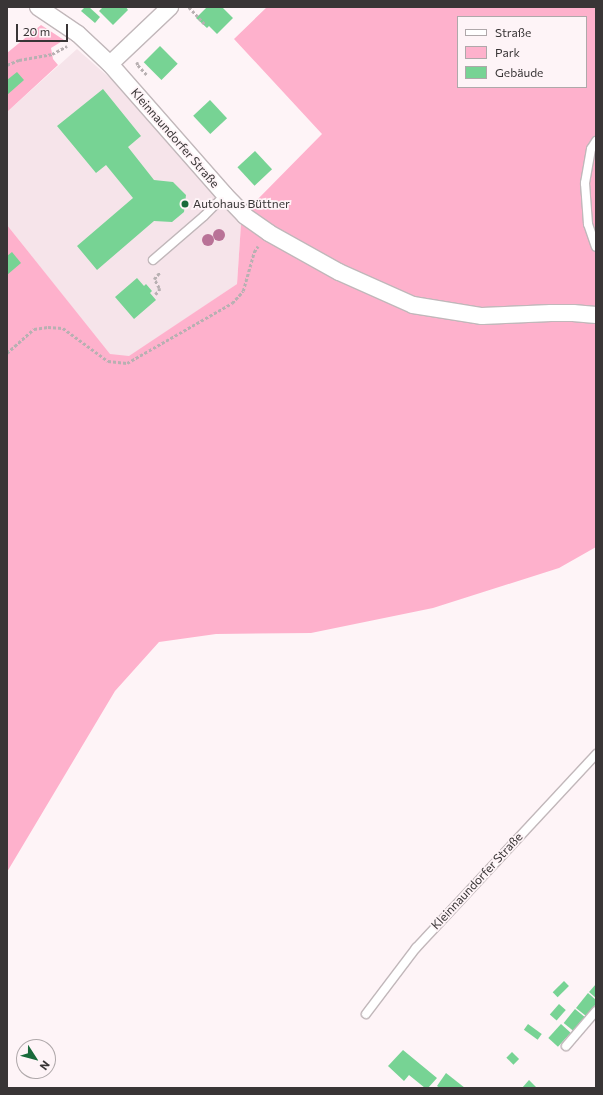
<!DOCTYPE html>
<meta charset="utf-8">
<style>
body{margin:0}
#map{position:relative;width:603px;height:1095px;overflow:hidden;background:#fef4f7;font-family:Commissioner,sans-serif}
div>[style]{position:absolute}
[style*='--x']{left:calc(var(--x)*1px);top:calc(var(--y)*1px);width:calc(var(--w)*1px);rotate:calc(var(--a)*1deg)}
.built>*{inset:0;background:#f6e4ea}
.green>*{inset:0;background:#feb1cc}
.building>*{inset:0;background:#77d394;transform-origin:0 0}
.path>*{height:2.5px;margin-top:-1.25px;transform-origin:0;background:repeating-linear-gradient(90deg,#b8b0b2 0 3px,transparent 0 5px)}
.roads{filter:drop-shadow(1px 0 #c1b7ba) drop-shadow(-1px 0 #c1b7ba) drop-shadow(0 1px #c1b7ba) drop-shadow(0 -1px #c1b7ba)}
.lane>*{height:8px;margin:-4px;padding:0 4px;transform-origin:4px;border-radius:4px;background:#fff}
.street>*{height:16px;margin:-8px;padding:0 8px;transform-origin:8px;border-radius:8px;background:#fff}
.trees>*{width:12px;height:12px;margin:-6px;border-radius:50%;background:#b97297}
.dots>*{width:11px;height:11px;translate:-50% -50%;box-sizing:border-box;border:2px solid #fef4f7;border-radius:50%}
span{translate:-50% -50%;white-space:nowrap;text-align:center;line-height:1.15;-webkit-text-stroke:3.5px #fef4f7;paint-order:stroke}
.street-label{font-size:12px;color:#393536}
.poi-label{font-size:12px;color:#393536}
.left{translate:0 -50%;text-align:left}
.frame{position:absolute;inset:0;border:8px solid #393536;pointer-events:none}
.legend{position:absolute;left:457px;top:16px;width:130px;height:72px;box-sizing:border-box;background:#fef4f7;border:1px solid #afa8aa;margin:0;padding:5px 7px;list-style:none;font-size:12px;color:#393536}
.legend li{display:flex;align-items:center;gap:8px;height:20px}
.legend b{width:20px;border:1px solid #afa8aa}
.north{position:absolute;left:16px;top:1039px;width:40px;height:40px;box-sizing:border-box;background:#fef4f7;border:1px solid #afa8aa;border-radius:50%;rotate:126deg;font-size:11px;font-weight:700;line-height:16px;text-align:center;color:#393536}
.north::after{content:'';display:block;margin:auto;width:14px;height:18px;background:#196a3b;clip-path:polygon(50% 0,100% 100%,50% 72%,0 100%)}
.scale{position:absolute;left:16px;top:24px;width:52px;height:18px;box-sizing:border-box;border:2px solid #393536;border-top:0;padding-left:5px;font-size:12px;line-height:14px;white-space:nowrap;color:#393536;-webkit-text-stroke:3px #fef4f7;paint-order:stroke}
</style>
<div id="map">
<div class="built">
<div style="clip-path:polygon(77px 49px,112px 80px,241px 224px,237px 284px,129px 357px,110px 355px,7px 225px,7px 112px)"></div>
</div>
<div class="green">
<div style="clip-path:polygon(evenodd,267px 7px,596px 7px,596px 547px,559px 568px,433px 608px,311px 633px,216px 634px,159px 642px,115px 691px,7px 872px,7px 225px,110px 354px,129px 356px,237px 284px,241px 224px,254px 203px,322px 134px,234px 39px,267px 7px,458px 17px,586px 17px,586px 87px,458px 87px,458px 17px)"></div>
<div style="clip-path:polygon(41px 25px,64px 40px,51px 48px,53px 59px,58px 65px,7px 112px,7px 53px)"></div>
</div>
<div class="building">
<div style="clip-path:polygon(85px 7px,89px 7px,100px 17px,95px 23px,81px 11px)"></div>
<div style="clip-path:polygon(103px 7px,126px 7px,128px 10px,113px 25px,99px 11px)"></div>
<div style="clip-path:polygon(207px 7px,222px 7px,233px 18px,217px 34px,209px 26px,207px 28px,196px 18px)"></div>
<div style="left:160px;top:46px;width:25px;height:23px;rotate:45deg"></div>
<div style="clip-path:polygon(17px 72px,24px 80px,7px 95px,7px 80px)"></div>
<div style="clip-path:polygon(103px 89px,141px 136px,128px 147px,154px 180px,173px 182px,186px 195px,184px 212px,172px 222px,154px 221px,97px 270px,77px 246px,133px 198px,106px 165px,96px 173px,57px 126px)"></div>
<div style="left:210px;top:100px;width:25px;height:23px;rotate:47deg"></div>
<div style="left:255px;top:151px;width:25px;height:24px;rotate:47deg"></div>
<div style="clip-path:polygon(12px 252px,21px 263px,7px 275px,7px 256px)"></div>
<div style="clip-path:polygon(137px 278px,144px 286px,146px 284px,152px 291px,150px 293px,156px 300px,134px 319px,115px 297px)"></div>
<div style="left:564px;top:981px;width:7px;height:16px;rotate:45deg"></div>
<div style="clip-path:polygon(596px 984px,596px 998px,589px 992px)"></div>
<div style="clip-path:polygon(588px 993px,596px 1000px,596px 1004px,586px 1016px,576px 1008px)"></div>
<div style="left:559px;top:1004px;width:9px;height:14px;rotate:41deg"></div>
<div style="left:575px;top:1009px;width:13px;height:18px;rotate:39deg"></div>
<div style="left:528px;top:1024px;width:17px;height:7px;rotate:36deg"></div>
<div style="left:561px;top:1024px;width:13px;height:19px;rotate:42deg"></div>
<div style="clip-path:polygon(403px 1050px,437px 1078px,428px 1088px,425px 1088px,409px 1075px,404px 1081px,388px 1066px)"></div>
<div style="left:512px;top:1052px;width:10px;height:8px;rotate:45deg"></div>
<div style="clip-path:polygon(446px 1073px,465px 1088px,440px 1088px,437px 1086px)"></div>
<div style="clip-path:polygon(529px 1080px,537px 1088px,522px 1088px)"></div>
</div>
<div class="path">
<div style="--x:189;--y:7;--w:25;--a:47"></div>
<div style="--x:137;--y:62;--w:3;--a:72"></div>
<div style="--x:138;--y:65;--w:13;--a:48"></div>
<div style="--x:7;--y:65;--w:13;--a:-23"></div>
<div style="--x:19;--y:60;--w:34;--a:-10"></div>
<div style="--x:52;--y:54;--w:17;--a:-28"></div>
<div style="--x:155;--y:294;--w:5;--a:-37"></div>
<div style="--x:159;--y:291;--w:3;--a:-90"></div>
<div style="--x:159;--y:288;--w:10;--a:-119"></div>
<div style="--x:154;--y:279;--w:9;--a:-49"></div>
<div style="--x:7;--y:353;--w:36;--a:-42"></div>
<div style="--x:34;--y:329;--w:14;--a:-8"></div>
<div style="--x:48;--y:327;--w:15;--a:4"></div>
<div style="--x:63;--y:328;--w:56;--a:36.3"></div>
<div style="--x:108;--y:361;--w:19;--a:6"></div>
<div style="--x:127;--y:363;--w:121;--a:-29.7"></div>
<div style="--x:232;--y:303;--w:16;--a:-47"></div>
<div style="--x:243;--y:291;--w:41;--a:-74.2"></div>
<div style="--x:254;--y:252;--w:7;--a:-56"></div>
</div>
<div class="roads">
<div class="lane">
<div style="--x:596;--y:141;--w:9;--a:122"></div>
<div style="--x:591;--y:149;--w:35;--a:100"></div>
<div style="--x:585;--y:183;--w:41;--a:85.8"></div>
<div style="--x:588;--y:224;--w:24;--a:71"></div>
<div style="--x:153;--y:260;--w:67;--a:-40.8"></div>
<div style="--x:204;--y:216;--w:30;--a:-45"></div>
<div style="--x:366;--y:1014;--w:83;--a:-52.9"></div>
<div style="--x:416;--y:948;--w:265;--a:-47.1"></div>
<div style="--x:566;--y:1046;--w:46;--a:-49.4"></div>
</div>
<div class="street">
<div style="--x:38;--y:7;--w:48;--a:34"></div>
<div style="--x:78;--y:34;--w:44;--a:43.2"></div>
<div style="--x:110;--y:64;--w:174;--a:48.7"></div>
<div style="--x:225;--y:195;--w:29;--a:46"></div>
<div style="--x:245;--y:216;--w:29;--a:35"></div>
<div style="--x:269;--y:233;--w:80;--a:29.1"></div>
<div style="--x:339;--y:272;--w:81;--a:24"></div>
<div style="--x:413;--y:305;--w:70;--a:9.1"></div>
<div style="--x:482;--y:316;--w:69;--a:-2.5"></div>
<div style="--x:551;--y:313;--w:22;--a:0"></div>
<div style="--x:573;--y:313;--w:23;--a:5"></div>
<div style="--x:110;--y:64;--w:83;--a:-43.5"></div>
</div>
</div>
<div class="trees">
<div style="left:219px;top:235px"></div>
<div style="left:208px;top:240px"></div>
</div>
<div class="dots">
<div style="left:185px;top:204px;background:#196a3b"></div>
</div>
<div class="street-label">
<span style="left:175px;top:138px;rotate:49deg">Kleinnaundorfer Straße</span>
<span style="left:477px;top:881px;rotate:-47deg">Kleinnaundorfer Straße</span>
</div>
<div class="poi-label">
<span class="left" style="left:193px;top:204px">Autohaus Büttner</span>
</div>
<div class="frame"></div>
<ul class="legend">
<li><b style="height:5px;background:#fff"></b>Straße</li>
<li><b style="height:11px;background:#feb1cc"></b>Park</li>
<li><b style="height:11px;background:#77d394"></b>Gebäude</li>
</ul>
<div class="north">N</div>
<div class="scale">20 m</div>
</div>
